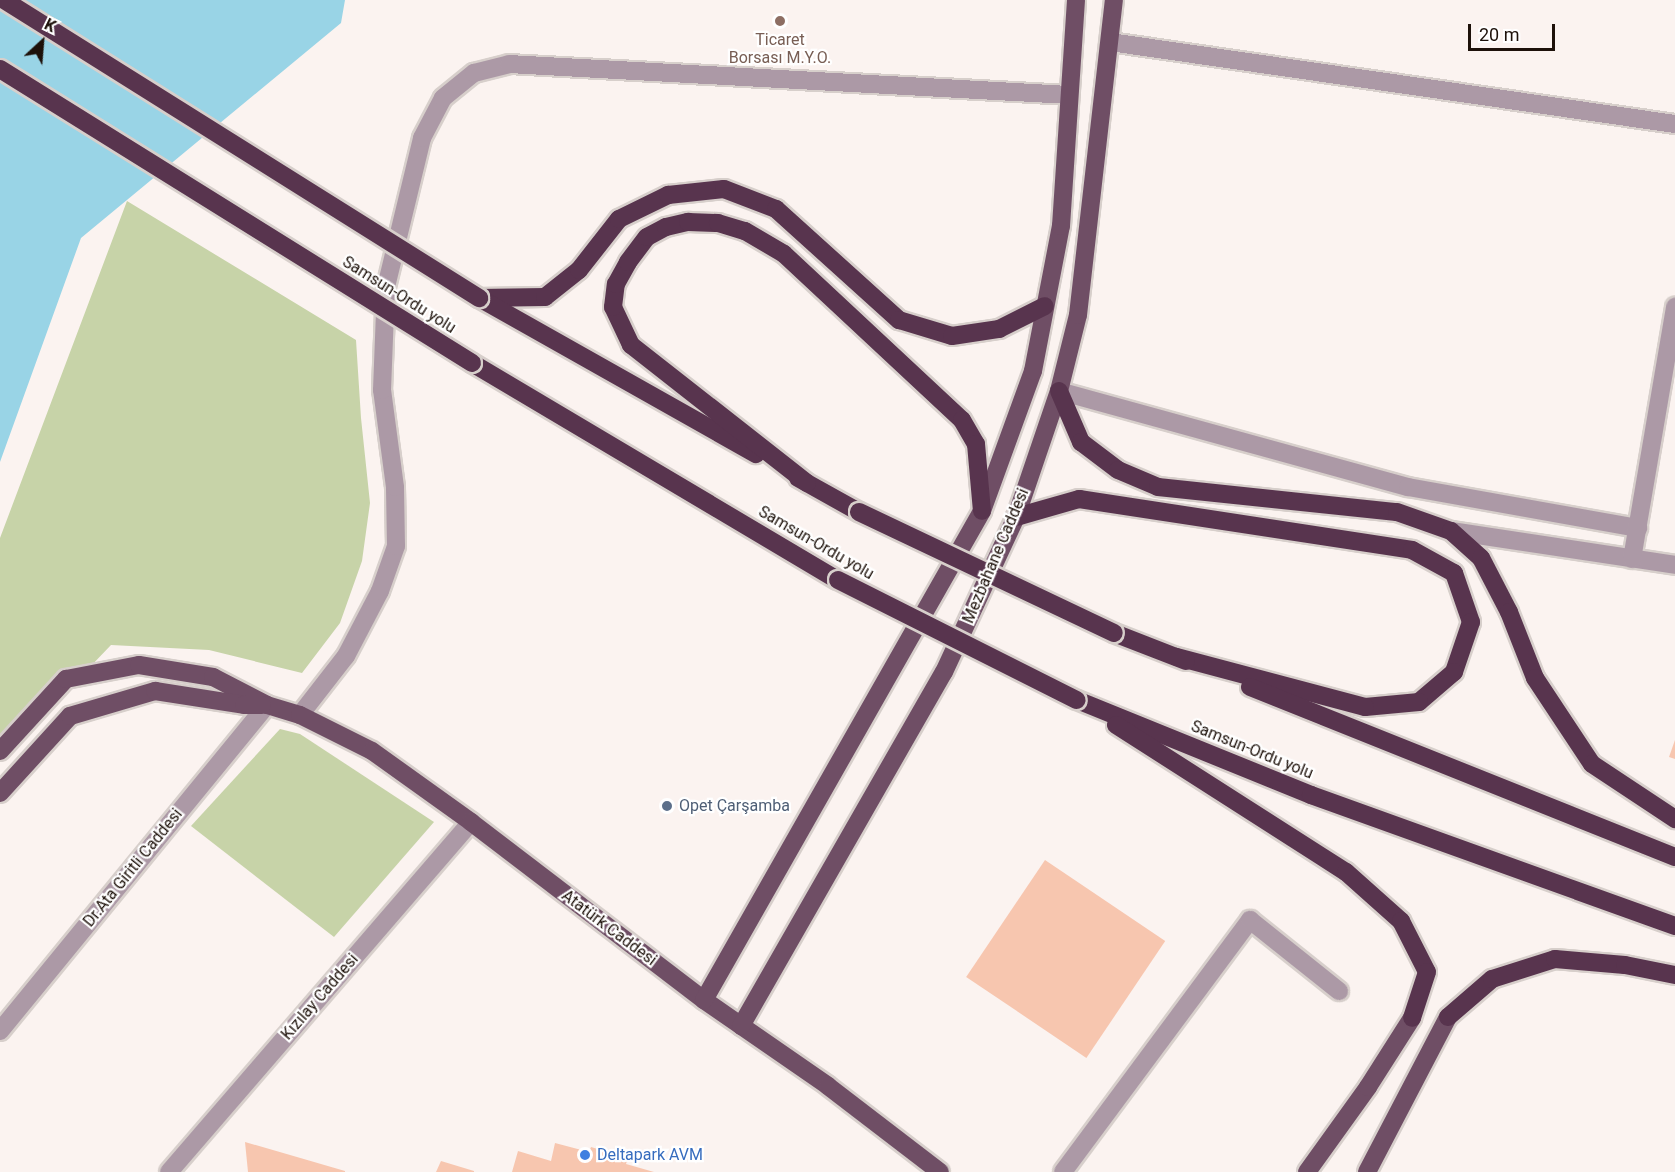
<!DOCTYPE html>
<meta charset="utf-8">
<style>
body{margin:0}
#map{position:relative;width:1675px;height:1172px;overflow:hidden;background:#fbf3f0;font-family:Roboto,sans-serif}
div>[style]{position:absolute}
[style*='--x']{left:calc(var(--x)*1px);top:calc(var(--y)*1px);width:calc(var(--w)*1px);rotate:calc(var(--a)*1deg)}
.green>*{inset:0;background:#c7d3a8}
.water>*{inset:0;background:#99d4e6}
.building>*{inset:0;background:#f7c6af;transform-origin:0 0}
.roads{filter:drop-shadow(2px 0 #d7cfcb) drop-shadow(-2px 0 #d7cfcb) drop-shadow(0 2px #d7cfcb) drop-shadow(0 -2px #d7cfcb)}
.minor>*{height:18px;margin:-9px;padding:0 9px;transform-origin:9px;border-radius:9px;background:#ac99a6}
.major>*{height:18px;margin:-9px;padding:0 9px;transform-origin:9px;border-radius:9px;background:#6f4e65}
.highway>*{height:18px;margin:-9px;padding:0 9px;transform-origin:9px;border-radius:9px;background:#58344e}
.bridges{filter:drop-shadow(2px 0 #d7cfcb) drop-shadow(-2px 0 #d7cfcb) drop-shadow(0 2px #d7cfcb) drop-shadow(0 -2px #d7cfcb)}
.highway-bridge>*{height:18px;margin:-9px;padding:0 9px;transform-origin:9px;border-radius:9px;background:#58344e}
.dots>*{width:16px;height:16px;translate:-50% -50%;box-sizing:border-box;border:3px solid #fff;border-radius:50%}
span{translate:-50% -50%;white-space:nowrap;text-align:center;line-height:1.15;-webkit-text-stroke:4.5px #fff;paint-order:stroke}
.education-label{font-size:16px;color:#785e54}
.street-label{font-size:16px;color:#1d110a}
.service-label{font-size:16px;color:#4e5e75}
.left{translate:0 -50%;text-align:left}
.shop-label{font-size:16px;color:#366cbe}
.north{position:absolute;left:12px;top:12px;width:60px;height:60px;-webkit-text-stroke:4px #fff;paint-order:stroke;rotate:26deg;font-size:16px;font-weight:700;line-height:24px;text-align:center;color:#1d110a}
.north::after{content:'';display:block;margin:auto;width:21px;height:27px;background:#1d110a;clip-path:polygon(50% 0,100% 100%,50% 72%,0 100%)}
.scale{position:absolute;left:1468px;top:24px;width:87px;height:27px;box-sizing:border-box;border:3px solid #1d110a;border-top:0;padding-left:8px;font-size:18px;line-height:21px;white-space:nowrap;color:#1d110a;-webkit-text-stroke:4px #fff;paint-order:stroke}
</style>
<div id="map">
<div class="green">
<div style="clip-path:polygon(127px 201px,356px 340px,361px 418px,370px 503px,362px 561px,340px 623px,302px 673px,209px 650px,111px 645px,0 761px,0 538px)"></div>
<div style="clip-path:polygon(280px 729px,300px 734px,434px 822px,334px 937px,191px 826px)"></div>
</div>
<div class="water">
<div style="clip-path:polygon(0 0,345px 0,341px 23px,81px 238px,0 462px)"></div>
</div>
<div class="building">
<div style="clip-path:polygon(1675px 740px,1675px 759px,1669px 757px)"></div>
<div style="left:1045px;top:860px;width:145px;height:141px;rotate:34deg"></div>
<div style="clip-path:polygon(245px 1142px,345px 1171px,345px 1172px,248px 1172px)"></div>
<div style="clip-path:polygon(555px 1143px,589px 1152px,591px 1147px,628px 1158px,626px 1164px,654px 1172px,512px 1172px,518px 1151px,551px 1161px)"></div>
<div style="clip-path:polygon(441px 1161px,474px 1171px,474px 1172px,436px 1172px)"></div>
</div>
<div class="roads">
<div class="minor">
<div style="--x:1110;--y:42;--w:571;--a:8.26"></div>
<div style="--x:1059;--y:391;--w:362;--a:15.4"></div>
<div style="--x:1408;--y:487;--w:234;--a:10.1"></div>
<div style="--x:1451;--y:531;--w:227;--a:8.6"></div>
<div style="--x:1632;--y:559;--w:256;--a:-80.3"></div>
<div style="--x:300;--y:715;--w:75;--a:-52.1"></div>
<div style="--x:346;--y:656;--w:73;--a:-62.4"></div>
<div style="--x:380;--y:591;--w:48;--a:-70.4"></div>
<div style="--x:396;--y:546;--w:59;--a:-91"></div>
<div style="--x:395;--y:487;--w:98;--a:-97.6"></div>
<div style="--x:382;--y:390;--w:103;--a:-87.8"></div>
<div style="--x:386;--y:287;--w:153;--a:-76.4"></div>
<div style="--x:422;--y:138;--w:45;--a:-62.3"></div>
<div style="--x:443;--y:98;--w:40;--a:-39"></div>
<div style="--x:474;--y:73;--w:36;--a:-14"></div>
<div style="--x:509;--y:64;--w:561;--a:3.17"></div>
<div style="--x:0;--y:1031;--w:421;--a:-50.7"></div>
<div style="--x:169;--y:1172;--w:462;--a:-49.2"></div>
<div style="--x:1063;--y:1172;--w:314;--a:-53.4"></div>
<div style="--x:1250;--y:920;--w:114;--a:38.6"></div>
</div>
<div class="major">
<div style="--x:0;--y:751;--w:98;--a:-47.5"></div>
<div style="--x:66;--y:679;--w:74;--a:-10.9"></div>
<div style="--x:139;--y:665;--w:75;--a:9.2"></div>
<div style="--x:213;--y:677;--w:61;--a:27.4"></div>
<div style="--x:267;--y:705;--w:34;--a:17"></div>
<div style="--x:300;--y:715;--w:80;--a:26.6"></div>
<div style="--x:372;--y:751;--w:122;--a:35.6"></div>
<div style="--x:471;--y:822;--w:293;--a:37.4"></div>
<div style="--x:704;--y:1000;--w:151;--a:34.7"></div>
<div style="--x:828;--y:1086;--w:141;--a:37.5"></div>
<div style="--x:0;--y:793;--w:104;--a:-47.7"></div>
<div style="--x:70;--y:716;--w:89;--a:-16.4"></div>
<div style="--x:155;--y:691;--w:90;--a:8.9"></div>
<div style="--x:244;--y:705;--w:18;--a:0"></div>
<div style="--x:704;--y:1000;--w:562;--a:-60.38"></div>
<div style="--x:982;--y:511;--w:149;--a:-70"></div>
<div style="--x:1033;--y:371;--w:148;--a:-79.1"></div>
<div style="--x:1061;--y:226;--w:226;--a:-86.2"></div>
<div style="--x:741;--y:1026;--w:408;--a:-60.2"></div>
<div style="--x:944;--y:672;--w:171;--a:-65.1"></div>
<div style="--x:1016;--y:517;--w:133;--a:-71.2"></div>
<div style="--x:1059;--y:391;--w:78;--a:-76"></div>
<div style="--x:1078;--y:315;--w:317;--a:-83.5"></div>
<div style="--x:1307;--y:1172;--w:105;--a:-54.3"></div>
<div style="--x:1368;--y:1087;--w:82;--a:-57.5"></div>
<div style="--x:1367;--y:1172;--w:175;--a:-62.4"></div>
</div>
<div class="highway">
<div style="--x:479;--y:298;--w:66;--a:-0.9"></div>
<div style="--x:545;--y:297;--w:43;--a:-38.5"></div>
<div style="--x:579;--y:270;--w:65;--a:-51.9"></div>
<div style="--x:619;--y:219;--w:55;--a:-26.1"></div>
<div style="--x:668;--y:195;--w:56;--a:-6.1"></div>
<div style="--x:724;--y:189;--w:56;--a:21"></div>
<div style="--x:776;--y:209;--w:166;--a:42.1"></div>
<div style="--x:899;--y:320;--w:55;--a:16.8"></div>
<div style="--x:952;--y:336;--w:48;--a:-8.5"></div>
<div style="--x:999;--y:329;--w:51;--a:-26.6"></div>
<div style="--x:479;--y:298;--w:318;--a:29.4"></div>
<div style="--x:472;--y:363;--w:425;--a:30.7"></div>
<div style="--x:1059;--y:391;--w:56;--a:66.7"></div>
<div style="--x:1081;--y:442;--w:46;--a:37.1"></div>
<div style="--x:1118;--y:470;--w:43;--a:23"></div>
<div style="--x:1158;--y:487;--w:240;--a:6"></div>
<div style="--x:1397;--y:512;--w:57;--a:19.4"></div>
<div style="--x:1451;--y:531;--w:40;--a:42"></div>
<div style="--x:1481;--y:558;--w:61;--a:62.6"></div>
<div style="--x:1509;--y:612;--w:71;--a:68.5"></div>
<div style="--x:1535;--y:678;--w:103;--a:56.5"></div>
<div style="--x:1592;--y:764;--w:100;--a:33.5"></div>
<div style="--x:798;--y:478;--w:70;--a:29.1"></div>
<div style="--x:807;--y:483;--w:224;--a:-141.9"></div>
<div style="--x:631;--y:345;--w:42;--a:-115.3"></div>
<div style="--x:613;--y:307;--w:23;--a:-83"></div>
<div style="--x:616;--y:284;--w:25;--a:-61"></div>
<div style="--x:628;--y:262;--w:31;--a:-53"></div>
<div style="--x:647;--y:237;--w:21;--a:-28"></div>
<div style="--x:666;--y:227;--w:23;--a:-13"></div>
<div style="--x:688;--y:222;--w:30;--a:2"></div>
<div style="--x:718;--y:223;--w:28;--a:17"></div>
<div style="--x:745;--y:231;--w:45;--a:30.5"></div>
<div style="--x:784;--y:254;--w:243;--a:43"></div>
<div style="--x:962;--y:420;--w:28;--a:60"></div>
<div style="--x:976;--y:444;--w:67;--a:84.9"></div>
<div style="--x:1016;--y:517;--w:66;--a:-15.9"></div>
<div style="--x:1079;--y:499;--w:337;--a:8.7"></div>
<div style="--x:1412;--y:550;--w:48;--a:28.7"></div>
<div style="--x:1454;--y:573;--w:52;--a:70.9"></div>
<div style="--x:1471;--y:622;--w:53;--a:108.8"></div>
<div style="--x:1454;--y:672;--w:46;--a:139.4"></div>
<div style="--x:1419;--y:702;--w:54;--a:174.7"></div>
<div style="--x:1365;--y:707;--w:195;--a:-165.1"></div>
<div style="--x:1114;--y:633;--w:77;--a:21.3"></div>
<div style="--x:1250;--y:687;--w:458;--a:21.8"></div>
<div style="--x:1077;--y:700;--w:253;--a:22.1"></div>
<div style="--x:1311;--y:795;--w:387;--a:19.8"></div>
<div style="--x:1116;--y:725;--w:273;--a:32.6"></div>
<div style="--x:1346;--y:872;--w:74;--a:41.7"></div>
<div style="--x:1401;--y:921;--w:57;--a:63"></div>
<div style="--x:1427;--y:972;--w:48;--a:108.1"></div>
<div style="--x:1448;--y:1017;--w:58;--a:-40.8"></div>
<div style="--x:1492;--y:979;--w:66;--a:-17.6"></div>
<div style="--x:1555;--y:959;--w:70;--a:4.9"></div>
<div style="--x:1625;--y:965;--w:51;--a:11.3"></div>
</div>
</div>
<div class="bridges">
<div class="highway-bridge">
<div style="--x:4;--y:0;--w:561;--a:32.1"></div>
<div style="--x:0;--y:69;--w:556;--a:31.92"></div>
<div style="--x:859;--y:512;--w:282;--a:25.4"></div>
<div style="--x:838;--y:580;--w:267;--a:26.7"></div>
</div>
</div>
<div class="dots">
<div style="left:780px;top:21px;background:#8d6e63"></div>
<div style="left:667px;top:806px;background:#5c6f8a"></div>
<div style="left:585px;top:1155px;background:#3f7fe0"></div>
</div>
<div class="education-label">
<span style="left:780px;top:49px">Ticaret<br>Borsası M.Y.O.</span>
</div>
<div class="street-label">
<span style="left:399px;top:295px;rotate:32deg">Samsun-Ordu yolu</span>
<span style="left:816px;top:543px;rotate:30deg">Samsun-Ordu yolu</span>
<span style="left:996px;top:556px;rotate:-67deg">Mezbahane Caddesi</span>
<span style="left:1252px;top:750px;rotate:22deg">Samsun-Ordu yolu</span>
<span style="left:133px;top:868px;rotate:-51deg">Dr.Ata Giritli Caddesi</span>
<span style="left:609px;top:928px;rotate:37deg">Atatürk Caddesi</span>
<span style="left:320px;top:997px;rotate:-49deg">Kızılay Caddesi</span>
</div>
<div class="service-label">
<span class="left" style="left:679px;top:806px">Opet Çarşamba</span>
</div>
<div class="shop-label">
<span class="left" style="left:597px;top:1155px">Deltapark AVM</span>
</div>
<div class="north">K</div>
<div class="scale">20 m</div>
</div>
